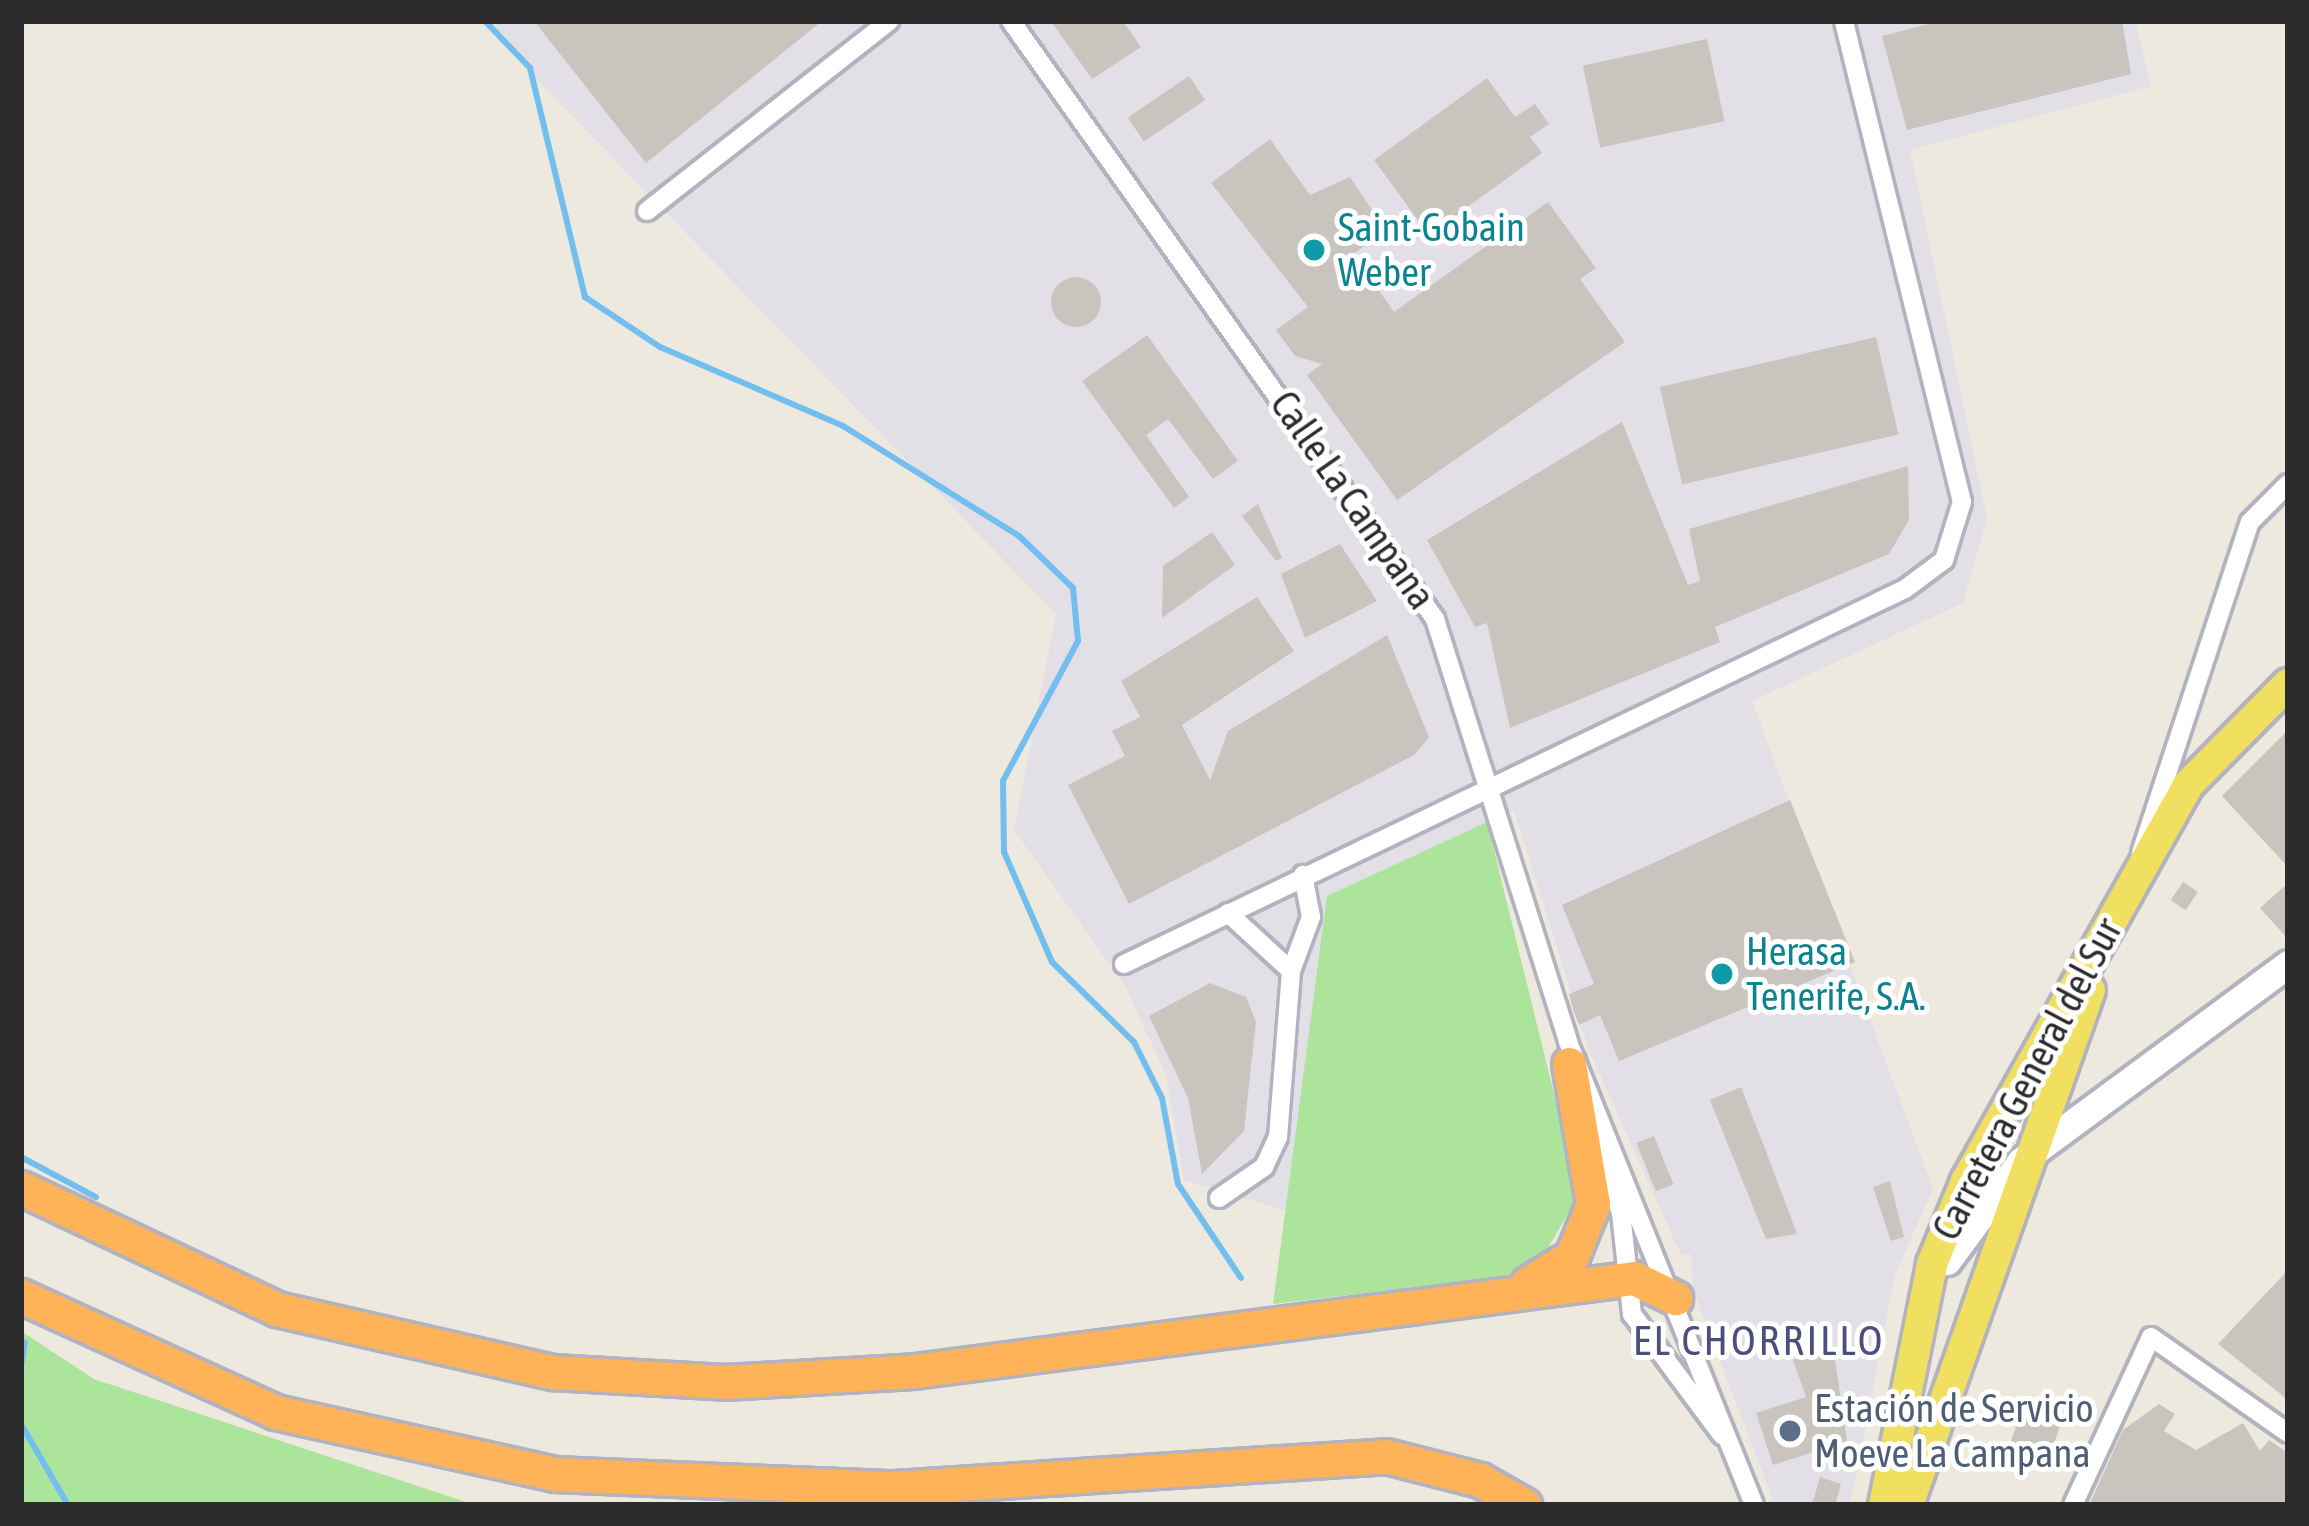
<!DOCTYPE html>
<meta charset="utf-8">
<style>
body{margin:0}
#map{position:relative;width:2309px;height:1526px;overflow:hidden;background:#ede9de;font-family:"Asap Condensed",sans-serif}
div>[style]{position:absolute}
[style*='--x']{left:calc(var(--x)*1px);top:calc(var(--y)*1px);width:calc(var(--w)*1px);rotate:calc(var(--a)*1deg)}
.industrial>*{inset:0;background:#e2dfe6}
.green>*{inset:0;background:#ace49b}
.stream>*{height:6px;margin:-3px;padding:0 3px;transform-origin:3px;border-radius:3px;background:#72bfef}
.building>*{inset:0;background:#c9c5be;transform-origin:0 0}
.round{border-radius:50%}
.roads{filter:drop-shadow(3px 0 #b2b3bf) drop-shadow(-3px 0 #b2b3bf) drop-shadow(0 3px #b2b3bf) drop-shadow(0 -3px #b2b3bf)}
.minor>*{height:18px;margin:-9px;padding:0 9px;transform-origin:9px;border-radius:9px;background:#fff}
.secondary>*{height:27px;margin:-13.5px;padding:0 13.5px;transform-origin:13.5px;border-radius:13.5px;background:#fff}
.primary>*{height:30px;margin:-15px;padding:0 15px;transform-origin:15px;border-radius:15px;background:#f1df60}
.motorway>*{height:33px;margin:-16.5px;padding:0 16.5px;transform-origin:16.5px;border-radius:16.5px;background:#feb359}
.dots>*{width:33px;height:33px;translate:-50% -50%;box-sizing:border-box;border:6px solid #fff;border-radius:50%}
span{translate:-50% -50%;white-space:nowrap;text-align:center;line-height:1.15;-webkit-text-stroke:10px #fff;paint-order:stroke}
.culture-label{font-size:39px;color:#0d838f}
.left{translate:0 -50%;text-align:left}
.street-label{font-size:39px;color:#2c2c2c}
.service-label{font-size:39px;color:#4e5e75}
.neighbourhood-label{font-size:42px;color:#4c4f7d;letter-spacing:3px}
.frame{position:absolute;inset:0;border:24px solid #2c2c2c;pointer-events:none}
</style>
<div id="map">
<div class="industrial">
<div style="clip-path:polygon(480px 21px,2135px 21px,2151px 86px,1910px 150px,1987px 518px,1963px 603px,1752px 701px,1933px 1189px,1895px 1275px,1850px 1505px,1775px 1505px,1693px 1290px,1691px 1254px,1681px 1255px,1589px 1050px,1514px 810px,1327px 896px,1287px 1211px,1184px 1180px,1166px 1075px,1125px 986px,1014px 830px,1056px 614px)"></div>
</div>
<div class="green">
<div style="clip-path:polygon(1487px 822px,1579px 1195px,1542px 1258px,1508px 1276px,1273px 1304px,1327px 896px)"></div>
<div style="clip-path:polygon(21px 1331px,94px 1379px,475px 1505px,21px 1505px)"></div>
</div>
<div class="stream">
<div style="--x:485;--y:21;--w:65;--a:46.2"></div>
<div style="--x:530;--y:68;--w:236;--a:76.5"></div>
<div style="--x:585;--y:297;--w:90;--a:33.7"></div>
<div style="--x:660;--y:347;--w:199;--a:23.3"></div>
<div style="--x:843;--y:426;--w:208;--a:32"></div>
<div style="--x:1019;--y:536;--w:75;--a:43.9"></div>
<div style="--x:1073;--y:588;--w:53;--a:84.6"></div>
<div style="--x:1078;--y:641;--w:159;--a:118.2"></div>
<div style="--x:1003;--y:781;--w:71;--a:89.2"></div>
<div style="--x:1004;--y:852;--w:120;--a:66.4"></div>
<div style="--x:1052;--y:962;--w:115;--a:44.3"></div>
<div style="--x:1134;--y:1042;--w:63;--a:63.4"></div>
<div style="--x:1162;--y:1098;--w:87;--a:79.5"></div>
<div style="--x:1178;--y:1184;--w:113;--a:56.2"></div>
<div style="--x:21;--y:1157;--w:85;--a:28.1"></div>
<div style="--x:21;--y:1366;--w:24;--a:-81"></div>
<div style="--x:21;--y:1424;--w:94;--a:59.9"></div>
</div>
<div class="building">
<div style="clip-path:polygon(534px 21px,822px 21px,646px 163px)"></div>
<div style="clip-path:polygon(1051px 21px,1123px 21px,1141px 47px,1092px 79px)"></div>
<div style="clip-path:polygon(1941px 21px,2122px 21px,2131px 74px,1907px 130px,1882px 36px)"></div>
<div style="left:1707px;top:39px;width:84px;height:127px;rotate:78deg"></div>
<div style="left:1189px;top:76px;width:29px;height:74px;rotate:56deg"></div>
<div style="clip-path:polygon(1487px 78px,1515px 117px,1535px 104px,1549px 124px,1530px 137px,1542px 153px,1429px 235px,1374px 160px)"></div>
<div style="clip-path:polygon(1270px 139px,1310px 195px,1350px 177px,1386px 231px,1353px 254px,1394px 312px,1548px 202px,1596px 268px,1580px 279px,1625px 342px,1397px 500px,1307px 375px,1322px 364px,1295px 356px,1276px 330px,1308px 307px,1211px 183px)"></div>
<div class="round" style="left:1051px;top:277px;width:50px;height:50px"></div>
<div style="clip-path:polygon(1147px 335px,1238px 461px,1213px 479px,1168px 419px,1146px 435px,1189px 497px,1174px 508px,1082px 381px)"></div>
<div style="left:1876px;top:337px;width:100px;height:222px;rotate:77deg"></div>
<div style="clip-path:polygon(1622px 422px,1688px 585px,1700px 581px,1689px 529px,1908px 466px,1909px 520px,1889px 554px,1715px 627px,1720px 642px,1510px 728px,1487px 623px,1475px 627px,1427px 540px)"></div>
<div style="clip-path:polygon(1258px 504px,1282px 558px,1276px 561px,1242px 516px)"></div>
<div style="clip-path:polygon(1212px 532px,1235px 565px,1162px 618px,1163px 566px)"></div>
<div style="clip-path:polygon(1340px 544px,1377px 601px,1305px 638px,1281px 574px)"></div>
<div style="clip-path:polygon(1257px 597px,1294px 651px,1182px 725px,1210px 780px,1228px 731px,1387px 635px,1429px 737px,1414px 755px,1129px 904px,1068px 785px,1125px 756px,1112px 731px,1140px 717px,1121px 681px)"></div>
<div style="clip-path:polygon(2288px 730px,2288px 867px,2222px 796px)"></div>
<div style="clip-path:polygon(1790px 800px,1855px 962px,1619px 1061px,1600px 1015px,1579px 1025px,1573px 1009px,1569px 994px,1594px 984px,1562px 905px)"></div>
<div style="left:2183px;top:882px;width:18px;height:22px;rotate:34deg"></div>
<div style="clip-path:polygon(2288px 883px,2288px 939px,2260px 908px)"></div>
<div style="clip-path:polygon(1210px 983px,1246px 997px,1256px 1022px,1244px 1131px,1202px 1174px,1188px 1098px,1149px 1016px)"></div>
<div style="clip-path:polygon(1741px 1087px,1762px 1141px,1797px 1234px,1766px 1239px,1710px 1100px)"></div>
<div style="left:1654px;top:1136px;width:52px;height:19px;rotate:68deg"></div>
<div style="clip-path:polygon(1890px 1181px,1904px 1237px,1891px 1241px,1873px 1187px)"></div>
<div style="clip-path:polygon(2288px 1270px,2288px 1400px,2218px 1344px)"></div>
<div style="clip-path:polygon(1833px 1346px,1847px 1441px,1773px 1465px,1756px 1413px,1806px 1397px,1793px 1360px)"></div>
<div style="clip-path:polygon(2159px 1404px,2175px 1414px,2164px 1431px,2196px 1450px,2243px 1423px,2260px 1451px,2269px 1440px,2288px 1453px,2288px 1505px,2089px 1505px,2123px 1430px)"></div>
<div style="clip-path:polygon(2021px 1413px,2062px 1421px,2050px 1455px,2009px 1446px)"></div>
<div style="clip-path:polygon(1820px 1477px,1841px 1484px,1835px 1505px,1812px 1505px)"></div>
</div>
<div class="roads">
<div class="minor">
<div style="--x:1011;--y:21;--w:733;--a:54.66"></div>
<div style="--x:1435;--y:619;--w:443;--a:72.5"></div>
<div style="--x:1568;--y:1042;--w:499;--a:68.1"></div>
<div style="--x:647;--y:211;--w:308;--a:-38.1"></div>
<div style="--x:2141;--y:853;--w:348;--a:-71.8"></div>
<div style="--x:2250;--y:522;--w:54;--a:-45"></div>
<div style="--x:1228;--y:913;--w:86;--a:42.6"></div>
<div style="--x:1124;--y:964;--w:866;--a:-25.65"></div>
<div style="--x:1905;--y:589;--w:49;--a:-36.6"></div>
<div style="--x:1944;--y:560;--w:61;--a:-72.8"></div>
<div style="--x:1962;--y:502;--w:495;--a:-103.8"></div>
<div style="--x:1598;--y:1138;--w:78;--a:73"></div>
<div style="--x:1621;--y:1213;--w:102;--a:83.8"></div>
<div style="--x:1632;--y:1314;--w:151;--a:53.4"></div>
<div style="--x:1219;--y:1198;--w:55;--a:-34.6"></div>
<div style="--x:1264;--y:1167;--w:33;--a:-65"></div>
<div style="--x:1278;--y:1137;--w:167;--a:-85.5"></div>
<div style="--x:1291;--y:971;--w:58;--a:-69.7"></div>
<div style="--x:1311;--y:917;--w:43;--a:-100.8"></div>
<div style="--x:2073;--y:1505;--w:185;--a:-65.1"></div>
<div style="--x:2151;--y:1337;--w:167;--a:35"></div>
</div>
<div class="secondary">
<div style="--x:1947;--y:1261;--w:124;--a:-53.5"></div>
<div style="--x:2021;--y:1161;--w:332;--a:-36.4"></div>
</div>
<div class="primary">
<div style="--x:1884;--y:1505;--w:246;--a:-78.7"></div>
<div style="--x:1932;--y:1264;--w:90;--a:-67.7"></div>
<div style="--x:1966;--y:1181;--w:454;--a:-60.7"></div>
<div style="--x:2188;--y:785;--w:142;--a:-45.3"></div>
<div style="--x:1908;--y:1505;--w:546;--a:-70.54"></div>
</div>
<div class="motorway">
<div style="--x:21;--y:1188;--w:283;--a:25.3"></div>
<div style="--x:277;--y:1309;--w:283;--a:12.9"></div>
<div style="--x:553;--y:1372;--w:172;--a:3.3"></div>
<div style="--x:725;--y:1382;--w:189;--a:-3.3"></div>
<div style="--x:914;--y:1371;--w:726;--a:-7.36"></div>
<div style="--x:1634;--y:1278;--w:46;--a:26"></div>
<div style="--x:1528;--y:1283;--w:52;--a:-31.5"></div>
<div style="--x:1572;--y:1256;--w:56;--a:-68"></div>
<div style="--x:1593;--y:1204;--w:142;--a:-99.7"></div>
<div style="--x:21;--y:1296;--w:279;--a:24.5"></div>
<div style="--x:275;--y:1412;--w:286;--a:12.5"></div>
<div style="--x:554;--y:1474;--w:340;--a:2.4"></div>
<div style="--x:894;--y:1488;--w:493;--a:-3.7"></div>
<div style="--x:1386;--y:1456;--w:97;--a:14.3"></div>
<div style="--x:1480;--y:1480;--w:51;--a:29.6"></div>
</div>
</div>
<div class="dots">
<div style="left:1314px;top:250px;background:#0f9aa8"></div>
<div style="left:1722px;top:974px;background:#0f9aa8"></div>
<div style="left:1790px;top:1431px;background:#5c6f8a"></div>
</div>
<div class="culture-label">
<span class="left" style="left:1338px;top:250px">Saint-Gobain<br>Weber</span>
<span class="left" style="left:1746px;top:974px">Herasa<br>Tenerife, S.A.</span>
</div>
<div class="street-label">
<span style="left:1353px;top:500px;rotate:55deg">Calle La Campana</span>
<span style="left:2027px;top:1079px;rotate:-62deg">Carretera General del Sur</span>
</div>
<div class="service-label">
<span class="left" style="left:1814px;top:1431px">Estación de Servicio<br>Moeve La Campana</span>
</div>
<div class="neighbourhood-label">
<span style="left:1759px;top:1340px">EL CHORRILLO</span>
</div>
<div class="frame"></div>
</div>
